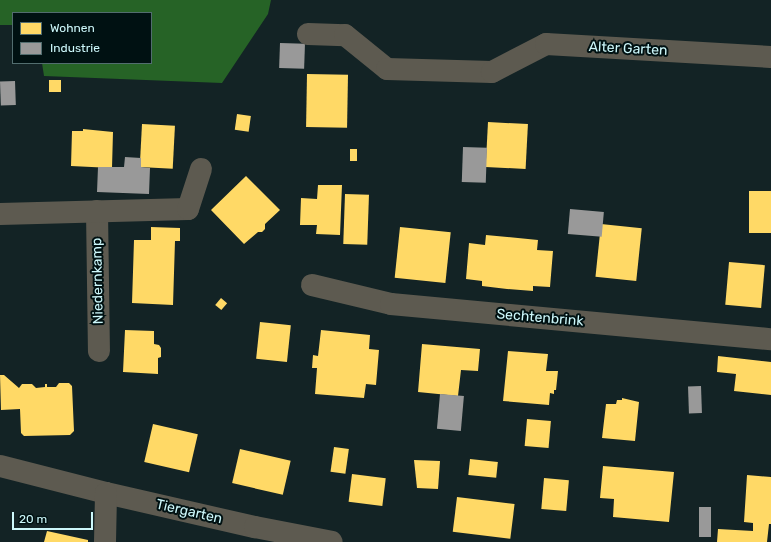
<!DOCTYPE html>
<style>
body{margin:0}
#map{position:relative;width:771px;height:542px;overflow:hidden;background:#132325;font-family:Rubik,sans-serif}
div>[style]{position:absolute}
[style*='--x']{left:calc(var(--x)*1px);top:calc(var(--y)*1px);width:calc(var(--w)*1px);rotate:calc(var(--a)*1deg)}
.forest>*{inset:0;background:#266326}
.homes>*{inset:0;background:#ffd966;transform-origin:0 0}
.industry>*{inset:0;background:#999;transform-origin:0 0}
.minor>*{height:22px;margin:-11px;padding:0 11px;transform-origin:11px;border-radius:11px;background:#5d5a50}
span{translate:-50% -50%;white-space:nowrap;text-align:center;line-height:1.15;-webkit-text-stroke:4px #001112;paint-order:stroke}
.street-label{font-size:14px;color:#cdf8fb}
.legend{position:absolute;left:12px;top:12px;width:140px;height:52px;box-sizing:border-box;background:#001112;border:1px solid #526d6f;margin:0;padding:5px 7px;list-style:none;font-size:12px;color:#cdf8fb}
.legend li{display:flex;align-items:center;gap:8px;height:20px}
.legend b{width:20px;border:1px solid #526d6f}
.scale{position:absolute;left:12px;top:512px;width:81px;height:18px;box-sizing:border-box;border:2px solid #cdf8fb;border-top:0;padding-left:5px;font-size:12px;line-height:14px;white-space:nowrap;color:#cdf8fb;-webkit-text-stroke:3px #001112;paint-order:stroke}
</style>
<div id="map">
<div class="forest">
<div style="clip-path:polygon(0 0,271px 0,268px 14px,222px 83px,44px 76px,42px 63px,151px 63px,151px 13px,13px 13px,13px 25px,0 25px)"></div>
</div>
<div class="homes">
<div style="left:307px;top:74px;width:41px;height:53px;rotate:1deg"></div>
<div style="left:49px;top:80px;width:12px;height:12px"></div>
<div style="left:237px;top:114px;width:14px;height:16px;rotate:8deg"></div>
<div style="left:488px;top:122px;width:40px;height:45px;rotate:3deg"></div>
<div style="left:142px;top:124px;width:33px;height:43px;rotate:3deg"></div>
<div style="clip-path:polygon(83px 129px,113px 132px,112px 168px,71px 166px,72px 131px,83px 131px)"></div>
<div style="left:350px;top:149px;width:7px;height:12px"></div>
<div style="clip-path:polygon(246px 176px,280px 210px,265px 224px,265px 229px,262px 232px,258px 232px,244px 244px,211px 210px)"></div>
<div style="clip-path:polygon(318px 185px,342px 185px,340px 235px,316px 234px,317px 225px,300px 225px,301px 198px,317px 199px)"></div>
<div style="left:749px;top:191px;width:22px;height:42px"></div>
<div style="left:345px;top:194px;width:24px;height:50px;rotate:2deg"></div>
<div style="left:601px;top:224px;width:41px;height:53px;rotate:6deg"></div>
<div style="clip-path:polygon(151px 227px,180px 228px,180px 241px,175px 241px,173px 305px,132px 303px,134px 240px,151px 240px)"></div>
<div style="left:400px;top:227px;width:51px;height:51px;rotate:6deg"></div>
<div style="clip-path:polygon(486px 235px,538px 240px,537px 250px,553px 251px,550px 287px,533px 286px,533px 291px,507px 289px,482px 286px,482px 281px,466px 279px,469px 243px,485px 245px)"></div>
<div style="left:729px;top:262px;width:36px;height:43px;rotate:5deg"></div>
<div style="left:221px;top:298px;width:8px;height:9px;rotate:40deg"></div>
<div style="left:260px;top:322px;width:31px;height:37px;rotate:6deg"></div>
<div style="clip-path:polygon(125px 330px,154px 331px,154px 344px,159px 345px,161px 348px,161px 357px,158px 358px,158px 374px,123px 372px)"></div>
<div style="clip-path:polygon(321px 330px,370px 335px,369px 349px,379px 350px,376px 385px,366px 384px,364px 398px,315px 394px,317px 368px,312px 368px,313px 355px,318px 356px)"></div>
<div style="clip-path:polygon(422px 344px,480px 349px,478px 371px,461px 370px,458px 396px,418px 392px)"></div>
<div style="clip-path:polygon(508px 351px,548px 354px,546px 371px,558px 371px,556px 390px,554px 390px,554px 394px,550px 393px,549px 405px,503px 401px)"></div>
<div style="clip-path:polygon(718px 356px,771px 362px,771px 395px,734px 391px,736px 374px,717px 372px)"></div>
<div style="clip-path:polygon(0 375px,4px 375px,19px 388px,22px 384px,32px 384px,36px 388px,45px 387px,45px 384px,47px 384px,47px 387px,56px 387px,59px 383px,69px 383px,72px 386px,74px 431px,70px 435px,24px 436px,21px 433px,20px 409px,1px 410px)"></div>
<div style="clip-path:polygon(622px 398px,639px 402px,635px 441px,602px 438px,606px 404px,616px 404px,617px 400px,622px 400px)"></div>
<div style="left:527px;top:419px;width:24px;height:27px;rotate:5deg"></div>
<div style="left:153px;top:424px;width:46px;height:39px;rotate:13deg"></div>
<div style="left:334px;top:447px;width:15px;height:25px;rotate:8deg"></div>
<div style="left:240px;top:449px;width:52px;height:35px;rotate:13deg"></div>
<div style="left:470px;top:459px;width:28px;height:16px;rotate:6deg"></div>
<div style="clip-path:polygon(414px 460px,440px 461px,438px 489px,417px 488px)"></div>
<div style="clip-path:polygon(603px 466px,674px 472px,669px 522px,613px 517px,614px 499px,600px 498px)"></div>
<div style="left:352px;top:474px;width:34px;height:28px;rotate:7deg"></div>
<div style="clip-path:polygon(747px 475px,771px 477px,771px 524px,769px 524px,767px 542px,717px 542px,718px 529px,753px 531px,753px 523px,744px 522px)"></div>
<div style="left:544px;top:478px;width:25px;height:31px;rotate:5deg"></div>
<div style="left:457px;top:497px;width:58px;height:35px;rotate:7deg"></div>
<div style="clip-path:polygon(47px 531px,88px 540px,88px 542px,44px 542px)"></div>
</div>
<div class="industry">
<div style="left:280px;top:43px;width:25px;height:25px;rotate:2deg"></div>
<div style="left:15px;top:81px;width:24px;height:15px;rotate:88deg"></div>
<div style="left:463px;top:147px;width:24px;height:35px;rotate:2deg"></div>
<div style="clip-path:polygon(125px 157px,141px 158px,141px 167px,150px 168px,149px 194px,97px 192px,98px 167px,124px 167px)"></div>
<div style="left:570px;top:209px;width:34px;height:25px;rotate:5deg"></div>
<div style="left:701px;top:386px;width:27px;height:13px;rotate:88deg"></div>
<div style="left:440px;top:394px;width:24px;height:35px;rotate:5deg"></div>
<div style="left:699px;top:507px;width:12px;height:30px"></div>
</div>
<div class="minor">
<div style="--x:308;--y:34;--w:37;--a:2"></div>
<div style="--x:345;--y:35;--w:54;--a:39"></div>
<div style="--x:387;--y:69;--w:105;--a:1.6"></div>
<div style="--x:492;--y:72;--w:61;--a:-27.4"></div>
<div style="--x:546;--y:44;--w:225;--a:3.3"></div>
<div style="--x:97;--y:211;--w:140;--a:89.2"></div>
<div style="--x:0;--y:214;--w:188;--a:-1.5"></div>
<div style="--x:188;--y:209;--w:42;--a:-72"></div>
<div style="--x:312;--y:285;--w:81;--a:13.5"></div>
<div style="--x:391;--y:304;--w:382;--a:5.3"></div>
<div style="--x:0;--y:466;--w:109;--a:14.3"></div>
<div style="--x:106;--y:493;--w:153;--a:12.9"></div>
<div style="--x:255;--y:527;--w:78;--a:11"></div>
<div style="--x:105;--y:542;--w:49;--a:-88.8"></div>
</div>
<div class="street-label">
<span style="left:628px;top:49px;rotate:3deg">Alter Garten</span>
<span style="left:98px;top:281px;rotate:-91deg">Niedernkamp</span>
<span style="left:540px;top:318px;rotate:5deg">Sechtenbrink</span>
<span style="left:189px;top:512px;rotate:13deg">Tiergarten</span>
</div>
<ul class="legend">
<li><b style="height:11px;background:#ffd966"></b>Wohnen</li>
<li><b style="height:11px;background:#999"></b>Industrie</li>
</ul>
<div class="scale">20 m</div>
</div>
